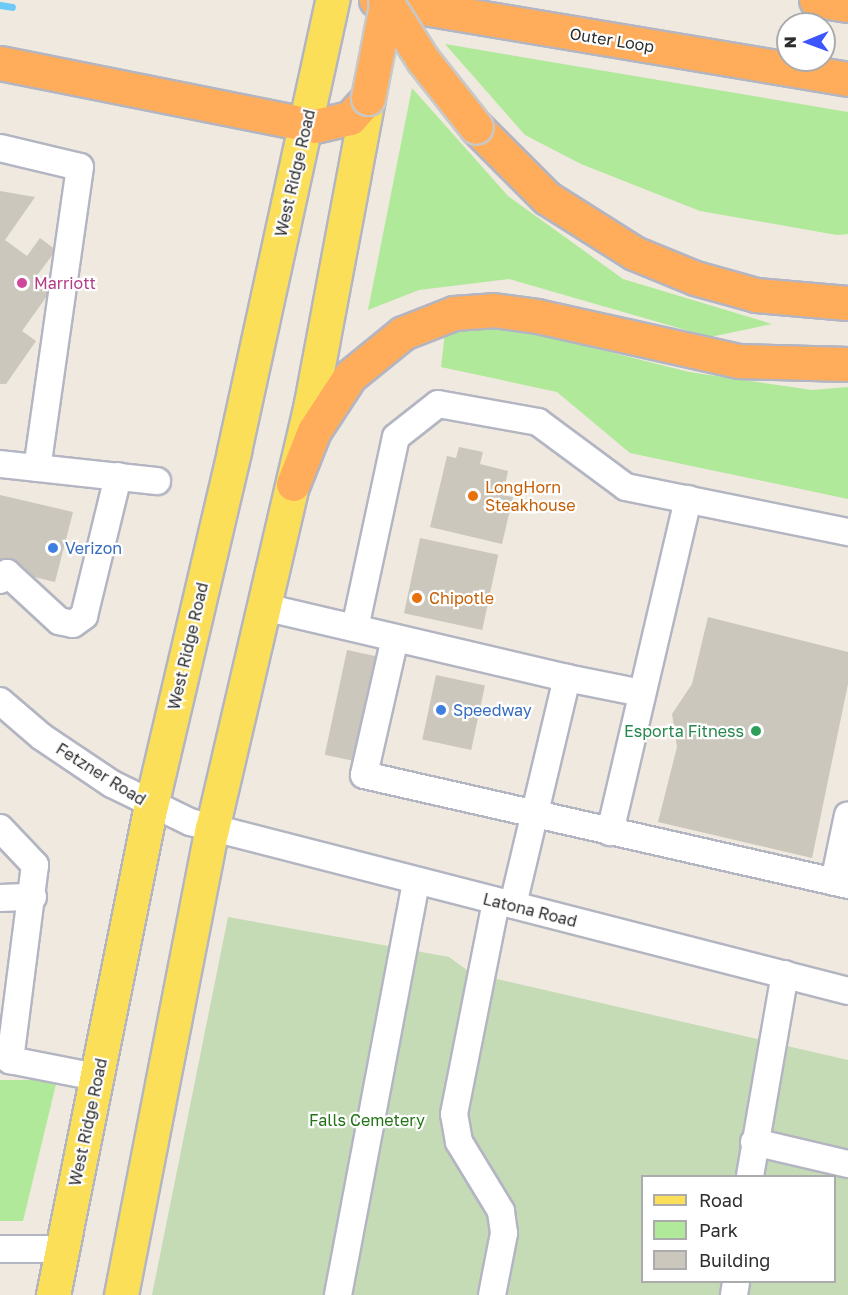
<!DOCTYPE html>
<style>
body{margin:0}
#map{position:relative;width:848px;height:1295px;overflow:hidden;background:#efe9df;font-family:"Golos Text",sans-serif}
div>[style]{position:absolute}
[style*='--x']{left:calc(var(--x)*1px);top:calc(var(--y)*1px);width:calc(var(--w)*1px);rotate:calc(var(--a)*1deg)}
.green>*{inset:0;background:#afe999}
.cemetery>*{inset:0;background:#c5dbb5}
.stream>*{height:7px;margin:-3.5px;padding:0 3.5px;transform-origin:3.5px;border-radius:3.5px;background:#6ccaf7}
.building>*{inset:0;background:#cbc7bd;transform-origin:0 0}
.roads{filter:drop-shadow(2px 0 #b3b5c2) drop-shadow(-2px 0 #b3b5c2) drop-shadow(0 2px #b3b5c2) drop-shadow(0 -2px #b3b5c2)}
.minor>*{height:26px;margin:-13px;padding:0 13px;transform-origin:13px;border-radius:13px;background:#fff}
.major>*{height:33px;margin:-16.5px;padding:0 16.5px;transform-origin:16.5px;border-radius:16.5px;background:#fbdf59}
.highway>*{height:33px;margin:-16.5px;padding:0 16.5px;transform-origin:16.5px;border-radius:16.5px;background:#ffac5b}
.bridges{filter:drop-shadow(2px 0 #c8c8c8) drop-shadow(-2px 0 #c8c8c8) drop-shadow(0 2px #c8c8c8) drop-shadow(0 -2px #c8c8c8)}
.highway-bridge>*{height:33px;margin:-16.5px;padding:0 16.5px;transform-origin:16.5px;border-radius:16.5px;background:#ffac5b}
.dots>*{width:16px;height:16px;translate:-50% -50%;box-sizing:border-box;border:3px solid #fff;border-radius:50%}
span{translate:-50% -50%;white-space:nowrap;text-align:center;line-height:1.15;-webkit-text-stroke:4.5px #fff;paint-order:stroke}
.street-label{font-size:16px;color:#2d2d2d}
.hotel-label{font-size:16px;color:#b23c85}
.left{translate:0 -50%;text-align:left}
.food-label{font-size:16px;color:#c56008}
.shop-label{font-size:16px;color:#366cbe}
.leisure-label{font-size:16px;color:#27864d}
.right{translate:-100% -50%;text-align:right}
.park-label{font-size:16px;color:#237216}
.legend{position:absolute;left:641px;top:1175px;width:195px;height:108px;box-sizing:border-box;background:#fff;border:2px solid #ababab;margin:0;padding:8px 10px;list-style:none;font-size:18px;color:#2d2d2d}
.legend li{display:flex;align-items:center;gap:12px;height:30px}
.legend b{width:30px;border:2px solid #ababab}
.north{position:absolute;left:776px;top:12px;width:60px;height:60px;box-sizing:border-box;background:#fff;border:2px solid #ababab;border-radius:50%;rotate:269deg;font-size:16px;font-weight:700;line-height:24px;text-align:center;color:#2d2d2d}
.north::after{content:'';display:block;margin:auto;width:21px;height:27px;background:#3d55ff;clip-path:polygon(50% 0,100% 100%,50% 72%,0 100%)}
</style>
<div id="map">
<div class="green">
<div style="clip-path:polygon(445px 44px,848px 112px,848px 234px,837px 235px,700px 211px,581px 164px,525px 135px)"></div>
<div style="clip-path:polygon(412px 88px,508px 196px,623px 279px,772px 324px,710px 337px,509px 279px,419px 290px,368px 310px)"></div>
<div style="clip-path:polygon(510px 327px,689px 372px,812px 390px,848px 387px,848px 499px,630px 453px,557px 392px,441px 367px,445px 333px)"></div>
<div style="clip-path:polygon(0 1080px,57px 1080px,23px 1221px,0 1221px)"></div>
</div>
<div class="cemetery">
<div style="clip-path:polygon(evenodd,228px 917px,449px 957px,471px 973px,848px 1060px,848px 1295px,152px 1295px,228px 917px,642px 1176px,834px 1176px,834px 1282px,642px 1282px,642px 1176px)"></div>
</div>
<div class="stream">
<div style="--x:0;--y:5;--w:12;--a:9"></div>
</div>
<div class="building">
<div style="clip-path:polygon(0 191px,35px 197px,5px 240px,27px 256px,40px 238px,56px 250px,36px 277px,52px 289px,22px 331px,36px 341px,6px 384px,0 384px)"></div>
<div style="clip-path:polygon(459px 447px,483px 452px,480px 464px,508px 471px,503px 495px,513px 497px,502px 544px,430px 527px,447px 456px,456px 458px)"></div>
<div style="clip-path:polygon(0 495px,73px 512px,55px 582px,0 569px)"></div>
<div style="left:420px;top:538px;width:80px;height:77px;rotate:12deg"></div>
<div style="clip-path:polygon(708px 617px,848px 652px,848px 684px,812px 858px,658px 822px,677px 747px,672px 714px,692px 684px)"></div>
<div style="left:347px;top:650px;width:30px;height:107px;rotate:12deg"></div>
<div style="left:436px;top:675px;width:50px;height:66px;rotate:12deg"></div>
</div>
<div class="roads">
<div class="minor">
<div style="--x:0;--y:148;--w:82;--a:13.4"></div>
<div style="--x:80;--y:167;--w:304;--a:98.1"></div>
<div style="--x:0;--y:464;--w:158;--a:6.2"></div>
<div style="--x:0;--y:580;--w:10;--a:-45"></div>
<div style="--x:7;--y:573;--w:71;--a:42.7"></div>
<div style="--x:59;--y:621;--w:14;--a:12"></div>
<div style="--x:73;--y:624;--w:14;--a:-36"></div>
<div style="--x:84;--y:616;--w:144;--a:-76.3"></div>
<div style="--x:264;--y:607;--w:311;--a:13.2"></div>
<div style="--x:567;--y:678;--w:233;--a:103.4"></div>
<div style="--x:355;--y:628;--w:195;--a:-77.9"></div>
<div style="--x:396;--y:437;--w:53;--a:-38.2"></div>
<div style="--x:438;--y:404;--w:102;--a:10.2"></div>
<div style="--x:538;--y:422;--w:109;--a:36.5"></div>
<div style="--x:626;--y:487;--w:227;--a:11.5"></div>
<div style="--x:395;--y:638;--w:140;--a:102.8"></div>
<div style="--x:364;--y:775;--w:496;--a:12.8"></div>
<div style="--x:567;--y:678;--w:76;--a:11.3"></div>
<div style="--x:0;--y:701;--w:55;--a:40.6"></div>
<div style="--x:42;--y:737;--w:84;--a:33.9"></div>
<div style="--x:112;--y:784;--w:87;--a:26"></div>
<div style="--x:190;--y:822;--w:679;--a:14.4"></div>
<div style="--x:0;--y:828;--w:51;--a:46.6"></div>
<div style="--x:35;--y:865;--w:197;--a:97.3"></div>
<div style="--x:10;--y:1060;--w:89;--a:11.1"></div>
<div style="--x:610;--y:832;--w:342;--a:-76.8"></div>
<div style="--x:834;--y:882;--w:68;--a:-78.2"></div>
<div style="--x:0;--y:898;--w:33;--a:-2"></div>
<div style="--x:754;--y:1142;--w:97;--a:13.2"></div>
<div style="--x:750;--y:1176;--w:205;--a:-80.2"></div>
<div style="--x:0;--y:1249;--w:62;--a:0"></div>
<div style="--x:338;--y:1295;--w:421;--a:-79.3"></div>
<div style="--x:492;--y:1295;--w:63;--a:-79"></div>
<div style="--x:504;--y:1233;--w:22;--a:-98"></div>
<div style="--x:501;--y:1211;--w:81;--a:-121.3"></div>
<div style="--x:459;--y:1142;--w:28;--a:-100"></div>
<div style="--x:454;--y:1114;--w:217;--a:-78.8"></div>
<div style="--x:734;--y:1295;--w:13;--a:-81"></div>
</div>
<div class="major">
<div style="--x:53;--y:1295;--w:499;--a:-78.7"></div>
<div style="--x:151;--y:806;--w:365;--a:-76.8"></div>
<div style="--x:234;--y:451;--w:462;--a:-77.7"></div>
<div style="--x:121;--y:1295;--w:475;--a:-79"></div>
<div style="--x:212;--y:829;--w:437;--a:-76.9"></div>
<div style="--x:311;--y:403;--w:310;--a:-79.4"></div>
</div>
<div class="highway">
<div style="--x:376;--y:0;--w:479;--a:9.5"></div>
<div style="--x:816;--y:0;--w:32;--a:9"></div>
<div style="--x:0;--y:63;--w:321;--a:11.3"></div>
<div style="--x:315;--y:126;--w:36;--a:-13"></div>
<div style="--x:350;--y:118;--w:27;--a:-48"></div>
<div style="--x:476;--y:127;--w:100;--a:45"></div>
<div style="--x:547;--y:198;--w:103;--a:32.3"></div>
<div style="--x:634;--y:253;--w:66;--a:22.3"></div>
<div style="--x:695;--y:278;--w:63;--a:15.6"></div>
<div style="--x:756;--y:295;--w:92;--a:5"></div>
<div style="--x:293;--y:484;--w:57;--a:-68.4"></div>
<div style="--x:314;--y:431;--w:66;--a:-56.8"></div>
<div style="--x:350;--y:376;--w:68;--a:-39.1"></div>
<div style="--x:403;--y:333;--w:55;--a:-21.4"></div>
<div style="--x:454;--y:313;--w:39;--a:-4"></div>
<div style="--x:493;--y:310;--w:44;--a:7.8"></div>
<div style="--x:537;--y:316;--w:206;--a:12.6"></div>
<div style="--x:738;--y:361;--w:110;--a:1.6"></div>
</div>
</div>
<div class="bridges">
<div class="highway-bridge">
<div style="--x:385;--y:0;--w:71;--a:57.7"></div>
<div style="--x:423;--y:60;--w:85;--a:51.7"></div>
<div style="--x:368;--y:98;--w:100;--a:-79"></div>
</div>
</div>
<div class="dots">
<div style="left:22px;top:283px;background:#d1479c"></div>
<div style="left:473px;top:496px;background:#e8710a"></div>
<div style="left:53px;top:548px;background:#3f7fe0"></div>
<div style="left:417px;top:598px;background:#e8710a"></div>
<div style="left:441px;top:710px;background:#3f7fe0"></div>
<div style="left:756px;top:731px;background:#2e9e5b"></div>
</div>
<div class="street-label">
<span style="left:612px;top:40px;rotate:9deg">Outer Loop</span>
<span style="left:295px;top:173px;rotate:-77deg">West Ridge Road</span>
<span style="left:188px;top:646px;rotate:-77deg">West Ridge Road</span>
<span style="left:101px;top:774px;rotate:32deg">Fetzner Road</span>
<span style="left:530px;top:910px;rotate:14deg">Latona Road</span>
<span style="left:88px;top:1122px;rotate:-78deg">West Ridge Road</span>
</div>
<div class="hotel-label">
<span class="left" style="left:34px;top:283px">Marriott</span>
</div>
<div class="food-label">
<span class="left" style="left:485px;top:496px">LongHorn<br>Steakhouse</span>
<span class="left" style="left:429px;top:598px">Chipotle</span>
</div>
<div class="shop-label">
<span class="left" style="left:65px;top:548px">Verizon</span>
<span class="left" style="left:453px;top:710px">Speedway</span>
</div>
<div class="leisure-label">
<span class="right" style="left:744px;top:731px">Esporta Fitness</span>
</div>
<div class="park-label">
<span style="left:367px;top:1120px">Falls Cemetery</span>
</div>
<ul class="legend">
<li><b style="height:8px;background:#fbdf59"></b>Road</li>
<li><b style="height:16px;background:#afe999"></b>Park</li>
<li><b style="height:16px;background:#cbc7bd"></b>Building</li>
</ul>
<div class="north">N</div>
</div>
